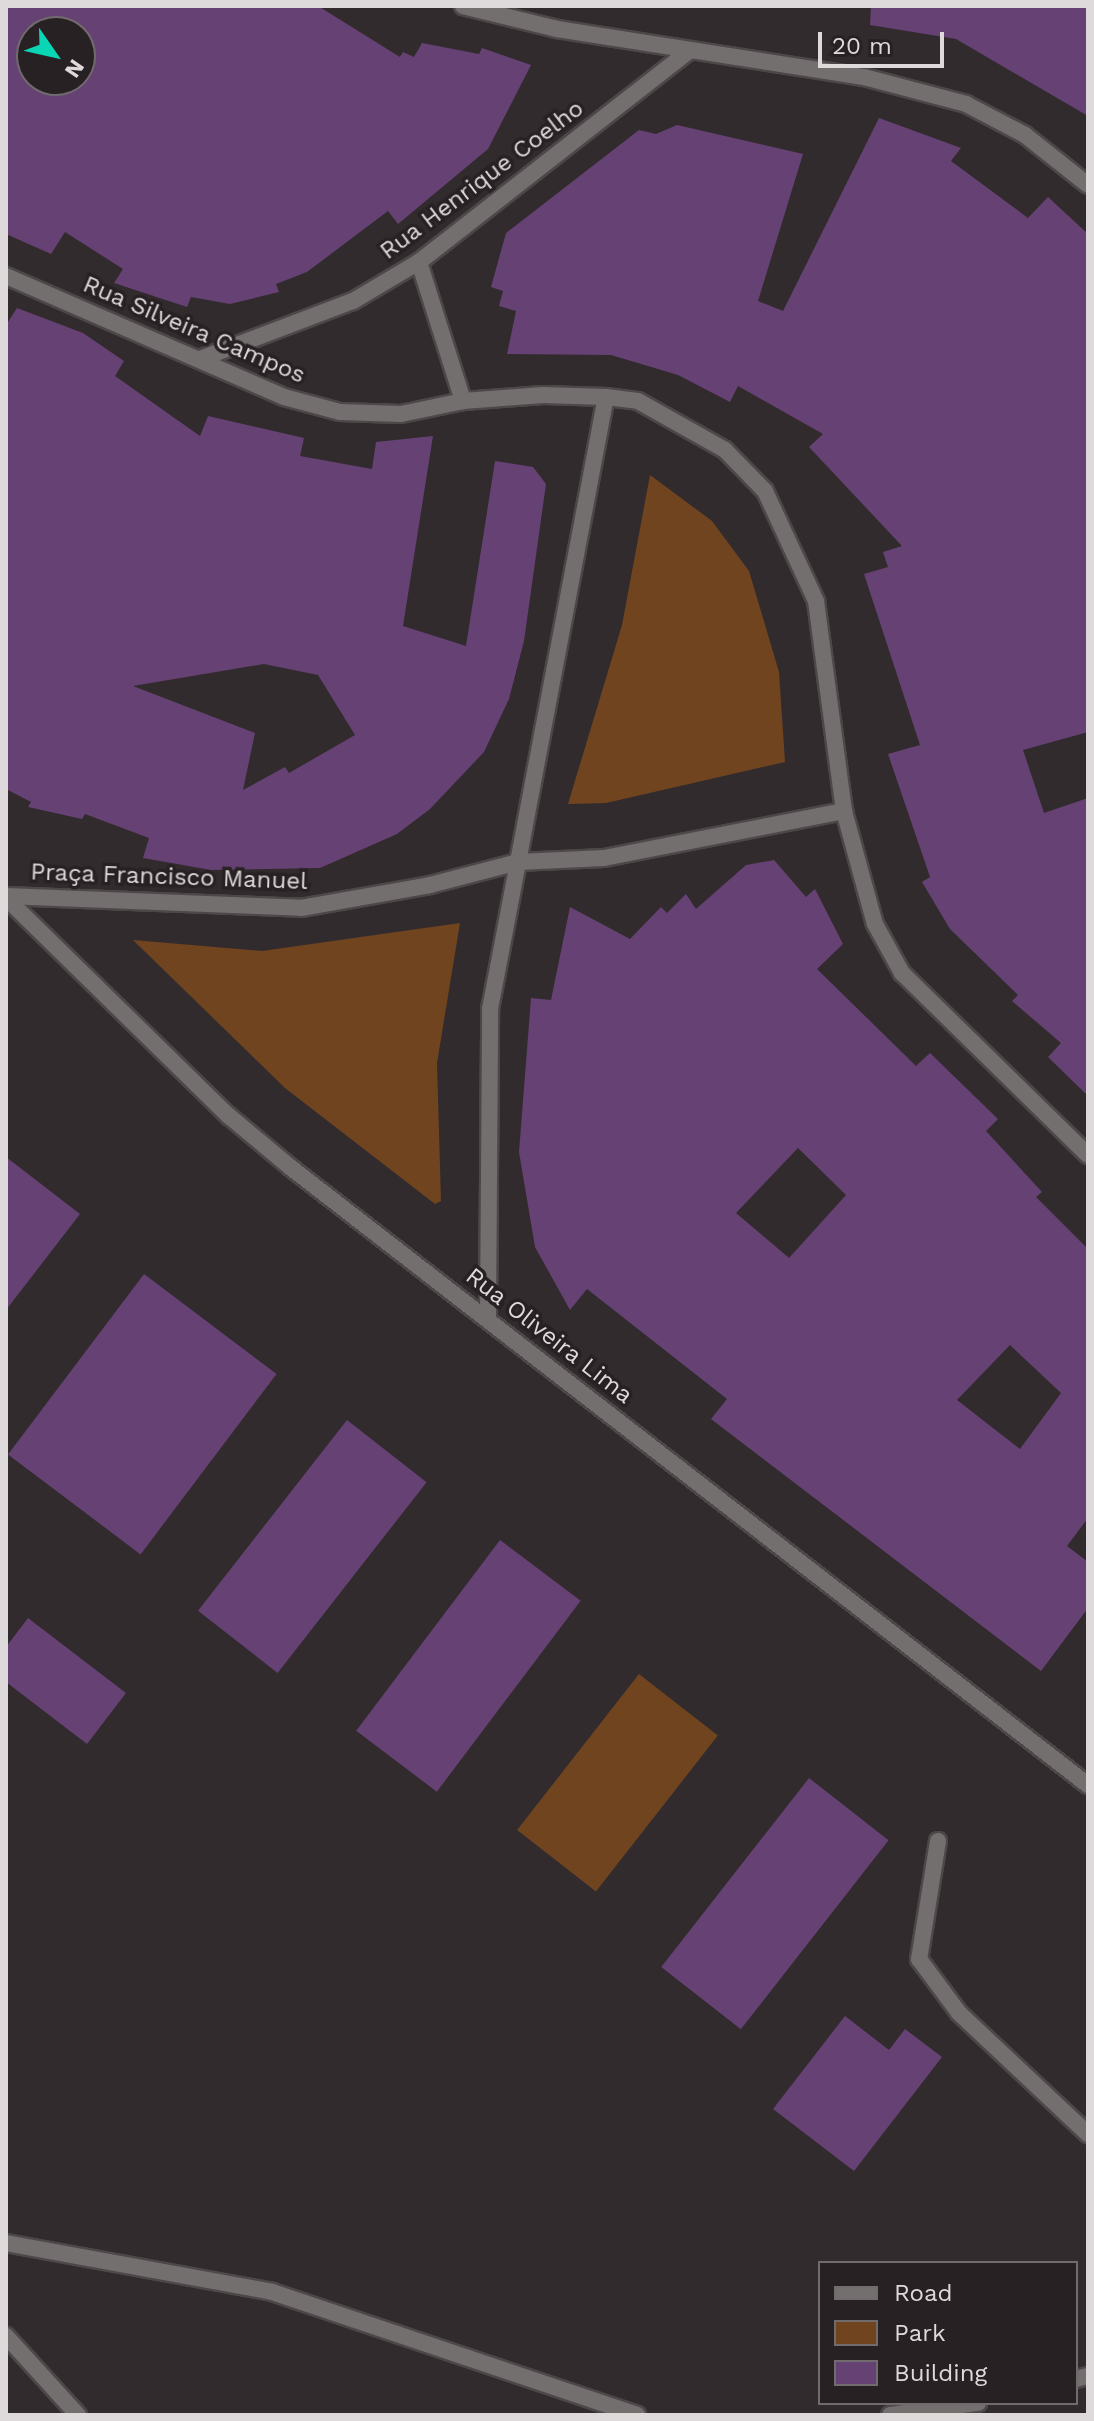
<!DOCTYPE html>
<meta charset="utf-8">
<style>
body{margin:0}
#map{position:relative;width:1094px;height:2421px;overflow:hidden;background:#322b2e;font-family:"Work Sans",sans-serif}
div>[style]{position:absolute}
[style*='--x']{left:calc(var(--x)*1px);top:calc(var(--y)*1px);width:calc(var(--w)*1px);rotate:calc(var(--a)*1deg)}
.green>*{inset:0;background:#70441f;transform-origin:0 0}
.building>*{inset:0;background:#654174;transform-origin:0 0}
.roads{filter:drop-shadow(2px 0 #4e474a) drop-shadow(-2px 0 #4e474a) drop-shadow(0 2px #4e474a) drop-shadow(0 -2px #4e474a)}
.service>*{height:16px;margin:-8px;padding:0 8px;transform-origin:8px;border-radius:8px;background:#736f6e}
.minor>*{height:16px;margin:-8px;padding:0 8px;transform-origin:8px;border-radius:8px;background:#736f6e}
span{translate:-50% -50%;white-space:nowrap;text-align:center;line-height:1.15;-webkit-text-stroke:7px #282124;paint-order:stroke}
.street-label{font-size:24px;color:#ded9db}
.frame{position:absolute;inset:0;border:8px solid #ded9db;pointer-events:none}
.legend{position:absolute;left:818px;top:2261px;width:260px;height:144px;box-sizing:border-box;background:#282124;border:2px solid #716b6d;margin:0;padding:10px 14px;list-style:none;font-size:24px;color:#ded9db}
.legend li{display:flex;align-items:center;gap:16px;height:40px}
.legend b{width:40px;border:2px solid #716b6d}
.north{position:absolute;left:16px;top:16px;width:80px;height:80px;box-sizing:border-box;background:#282124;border:2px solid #716b6d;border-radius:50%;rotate:124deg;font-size:22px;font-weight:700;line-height:32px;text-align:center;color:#ded9db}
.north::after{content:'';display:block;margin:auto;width:28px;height:36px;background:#0ad5b5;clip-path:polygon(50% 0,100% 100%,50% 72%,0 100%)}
.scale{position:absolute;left:818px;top:32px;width:126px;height:36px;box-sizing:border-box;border:4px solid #ded9db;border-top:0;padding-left:10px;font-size:24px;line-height:28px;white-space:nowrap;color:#ded9db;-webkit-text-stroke:6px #282124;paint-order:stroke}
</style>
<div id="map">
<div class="green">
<div style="clip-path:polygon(650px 475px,712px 521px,749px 571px,779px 672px,785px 762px,606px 803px,568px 804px,622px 625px)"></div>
<div style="clip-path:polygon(460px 923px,437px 1063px,441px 1201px,435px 1204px,285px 1088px,133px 940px,262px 951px)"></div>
<div style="left:639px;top:1674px;width:100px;height:198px;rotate:38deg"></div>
</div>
<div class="building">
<div style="clip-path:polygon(evenodd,6px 6px,318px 6px,400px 57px,403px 52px,414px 57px,422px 43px,479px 54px,482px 48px,531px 65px,488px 149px,398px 224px,388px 211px,307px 272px,276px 284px,279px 292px,230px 304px,191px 297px,187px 307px,114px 283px,123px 269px,65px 232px,51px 254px,6px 234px,6px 6px,32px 32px,80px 32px,80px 80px,32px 80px,32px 32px)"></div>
<div style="clip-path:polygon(871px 6px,1088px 6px,1088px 116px,956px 39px,870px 25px)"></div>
<div style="clip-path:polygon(879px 118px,961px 148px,951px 161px,1028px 218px,1048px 197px,1088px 234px,1088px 732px,1023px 750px,1044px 813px,1088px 798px,1088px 1096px,1048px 1057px,1061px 1043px,1012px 1001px,1018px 995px,950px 929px,922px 882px,930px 877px,888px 754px,920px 745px,864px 574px,888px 567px,883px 552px,902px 546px,809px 447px,823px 434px,738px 386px,730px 402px,678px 375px,611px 355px,507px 354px,516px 311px,499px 306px,503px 291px,491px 287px,506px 233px,639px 130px,656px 134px,677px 125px,803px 154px,758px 301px,783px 311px)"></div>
<div style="clip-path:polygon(evenodd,17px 308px,83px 333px,124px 361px,115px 376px,200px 436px,208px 416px,304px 438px,300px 456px,372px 469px,376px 442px,433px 436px,403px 626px,466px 646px,495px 461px,533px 467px,546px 484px,524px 641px,509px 699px,484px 752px,430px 809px,397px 834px,320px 868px,211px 870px,143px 858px,149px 838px,85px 814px,82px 819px,28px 807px,31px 802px,6px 789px,6px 325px,17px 308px,264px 664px,318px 675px,355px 735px,289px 773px,285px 767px,243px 790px,255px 733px,133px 686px,264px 664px)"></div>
<div style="clip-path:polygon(evenodd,774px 860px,806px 897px,815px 889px,843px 944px,817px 969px,916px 1066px,930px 1053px,998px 1119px,986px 1131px,1042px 1192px,1036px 1197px,1088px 1249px,1088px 1518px,1067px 1546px,1088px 1562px,1088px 1608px,1041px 1671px,711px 1419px,727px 1399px,587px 1289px,570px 1310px,535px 1247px,519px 1152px,531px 998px,551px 1000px,570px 907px,630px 939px,661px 907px,667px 913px,686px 894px,696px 909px,746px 865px,774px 860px,798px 1148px,846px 1195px,789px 1258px,736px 1213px,798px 1148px,774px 860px,1010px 1345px,1061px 1393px,1020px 1449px,957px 1400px,1010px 1345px)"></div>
<div style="clip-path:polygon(6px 1157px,80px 1214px,6px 1310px)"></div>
<div style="left:144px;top:1274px;width:166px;height:226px;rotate:37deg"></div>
<div style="left:347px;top:1420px;width:101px;height:242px;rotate:38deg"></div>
<div style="left:500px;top:1540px;width:101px;height:239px;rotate:37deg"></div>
<div style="clip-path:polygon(28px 1618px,126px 1693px,87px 1744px,6px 1682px,6px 1647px)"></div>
<div style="left:809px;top:1778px;width:101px;height:240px;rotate:38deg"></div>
<div style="clip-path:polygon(845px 2016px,889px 2050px,905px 2029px,942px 2057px,854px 2171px,773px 2109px)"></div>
</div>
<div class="roads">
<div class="service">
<div style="--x:938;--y:1841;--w:120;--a:99.1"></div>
<div style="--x:919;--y:1959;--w:67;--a:53.5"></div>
<div style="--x:959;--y:2013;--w:177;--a:43.2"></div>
<div style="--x:6;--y:2243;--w:270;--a:10.4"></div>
<div style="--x:272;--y:2292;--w:385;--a:18.6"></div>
<div style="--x:6;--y:2336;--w:107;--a:47.7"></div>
<div style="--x:1076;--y:2379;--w:12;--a:-14"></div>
<div style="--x:890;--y:2415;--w:89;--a:-7.8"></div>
</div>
<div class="minor">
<div style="--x:463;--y:6;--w:97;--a:13.7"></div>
<div style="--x:557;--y:29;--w:311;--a:8.9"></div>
<div style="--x:864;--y:77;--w:106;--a:14.8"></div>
<div style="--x:966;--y:104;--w:67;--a:27.7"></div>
<div style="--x:1025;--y:135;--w:80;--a:38.4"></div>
<div style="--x:419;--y:262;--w:146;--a:72.4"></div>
<div style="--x:6;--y:276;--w:303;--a:23.5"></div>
<div style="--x:284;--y:397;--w:58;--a:15"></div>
<div style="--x:340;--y:412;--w:61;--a:1.9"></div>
<div style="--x:401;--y:414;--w:63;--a:-11.8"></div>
<div style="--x:463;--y:401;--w:80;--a:-4.3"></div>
<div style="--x:543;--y:395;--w:63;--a:1.8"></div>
<div style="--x:606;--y:397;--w:32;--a:7"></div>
<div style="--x:638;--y:401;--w:100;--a:29.4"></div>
<div style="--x:725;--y:450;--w:57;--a:45.7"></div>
<div style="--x:765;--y:491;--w:121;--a:65.1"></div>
<div style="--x:816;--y:601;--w:212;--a:82.4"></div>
<div style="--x:844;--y:811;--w:117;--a:74.7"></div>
<div style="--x:875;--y:924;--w:56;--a:61.1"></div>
<div style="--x:902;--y:973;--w:260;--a:44.4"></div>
<div style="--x:200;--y:359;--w:164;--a:-20.8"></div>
<div style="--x:353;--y:301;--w:77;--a:-30.6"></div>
<div style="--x:419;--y:262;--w:344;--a:-38"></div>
<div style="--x:6;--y:896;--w:295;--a:2.3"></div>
<div style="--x:301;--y:908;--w:131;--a:-10.1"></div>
<div style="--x:430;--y:885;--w:91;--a:-14.6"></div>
<div style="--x:518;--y:862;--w:473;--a:-79.3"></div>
<div style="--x:6;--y:898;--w:312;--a:44.4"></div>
<div style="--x:229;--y:1116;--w:80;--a:39.9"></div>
<div style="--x:290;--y:1167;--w:1009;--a:37.76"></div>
<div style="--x:488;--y:1319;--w:310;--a:-89.6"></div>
<div style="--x:490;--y:1009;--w:150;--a:-79.2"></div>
<div style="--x:518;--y:862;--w:86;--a:-2.7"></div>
<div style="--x:604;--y:858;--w:245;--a:-11.1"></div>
</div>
</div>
<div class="street-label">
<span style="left:482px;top:180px;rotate:-37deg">Rua Henrique Coelho</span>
<span style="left:194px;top:330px;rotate:23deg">Rua Silveira Campos</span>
<span style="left:169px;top:877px;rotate:2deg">Praça Francisco Manuel</span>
<span style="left:549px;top:1336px;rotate:38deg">Rua Oliveira Lima</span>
</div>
<div class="frame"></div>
<ul class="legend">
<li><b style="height:10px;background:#736f6e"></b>Road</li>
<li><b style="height:22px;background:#70441f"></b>Park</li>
<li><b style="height:22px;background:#654174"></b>Building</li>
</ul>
<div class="north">N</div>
<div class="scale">20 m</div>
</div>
